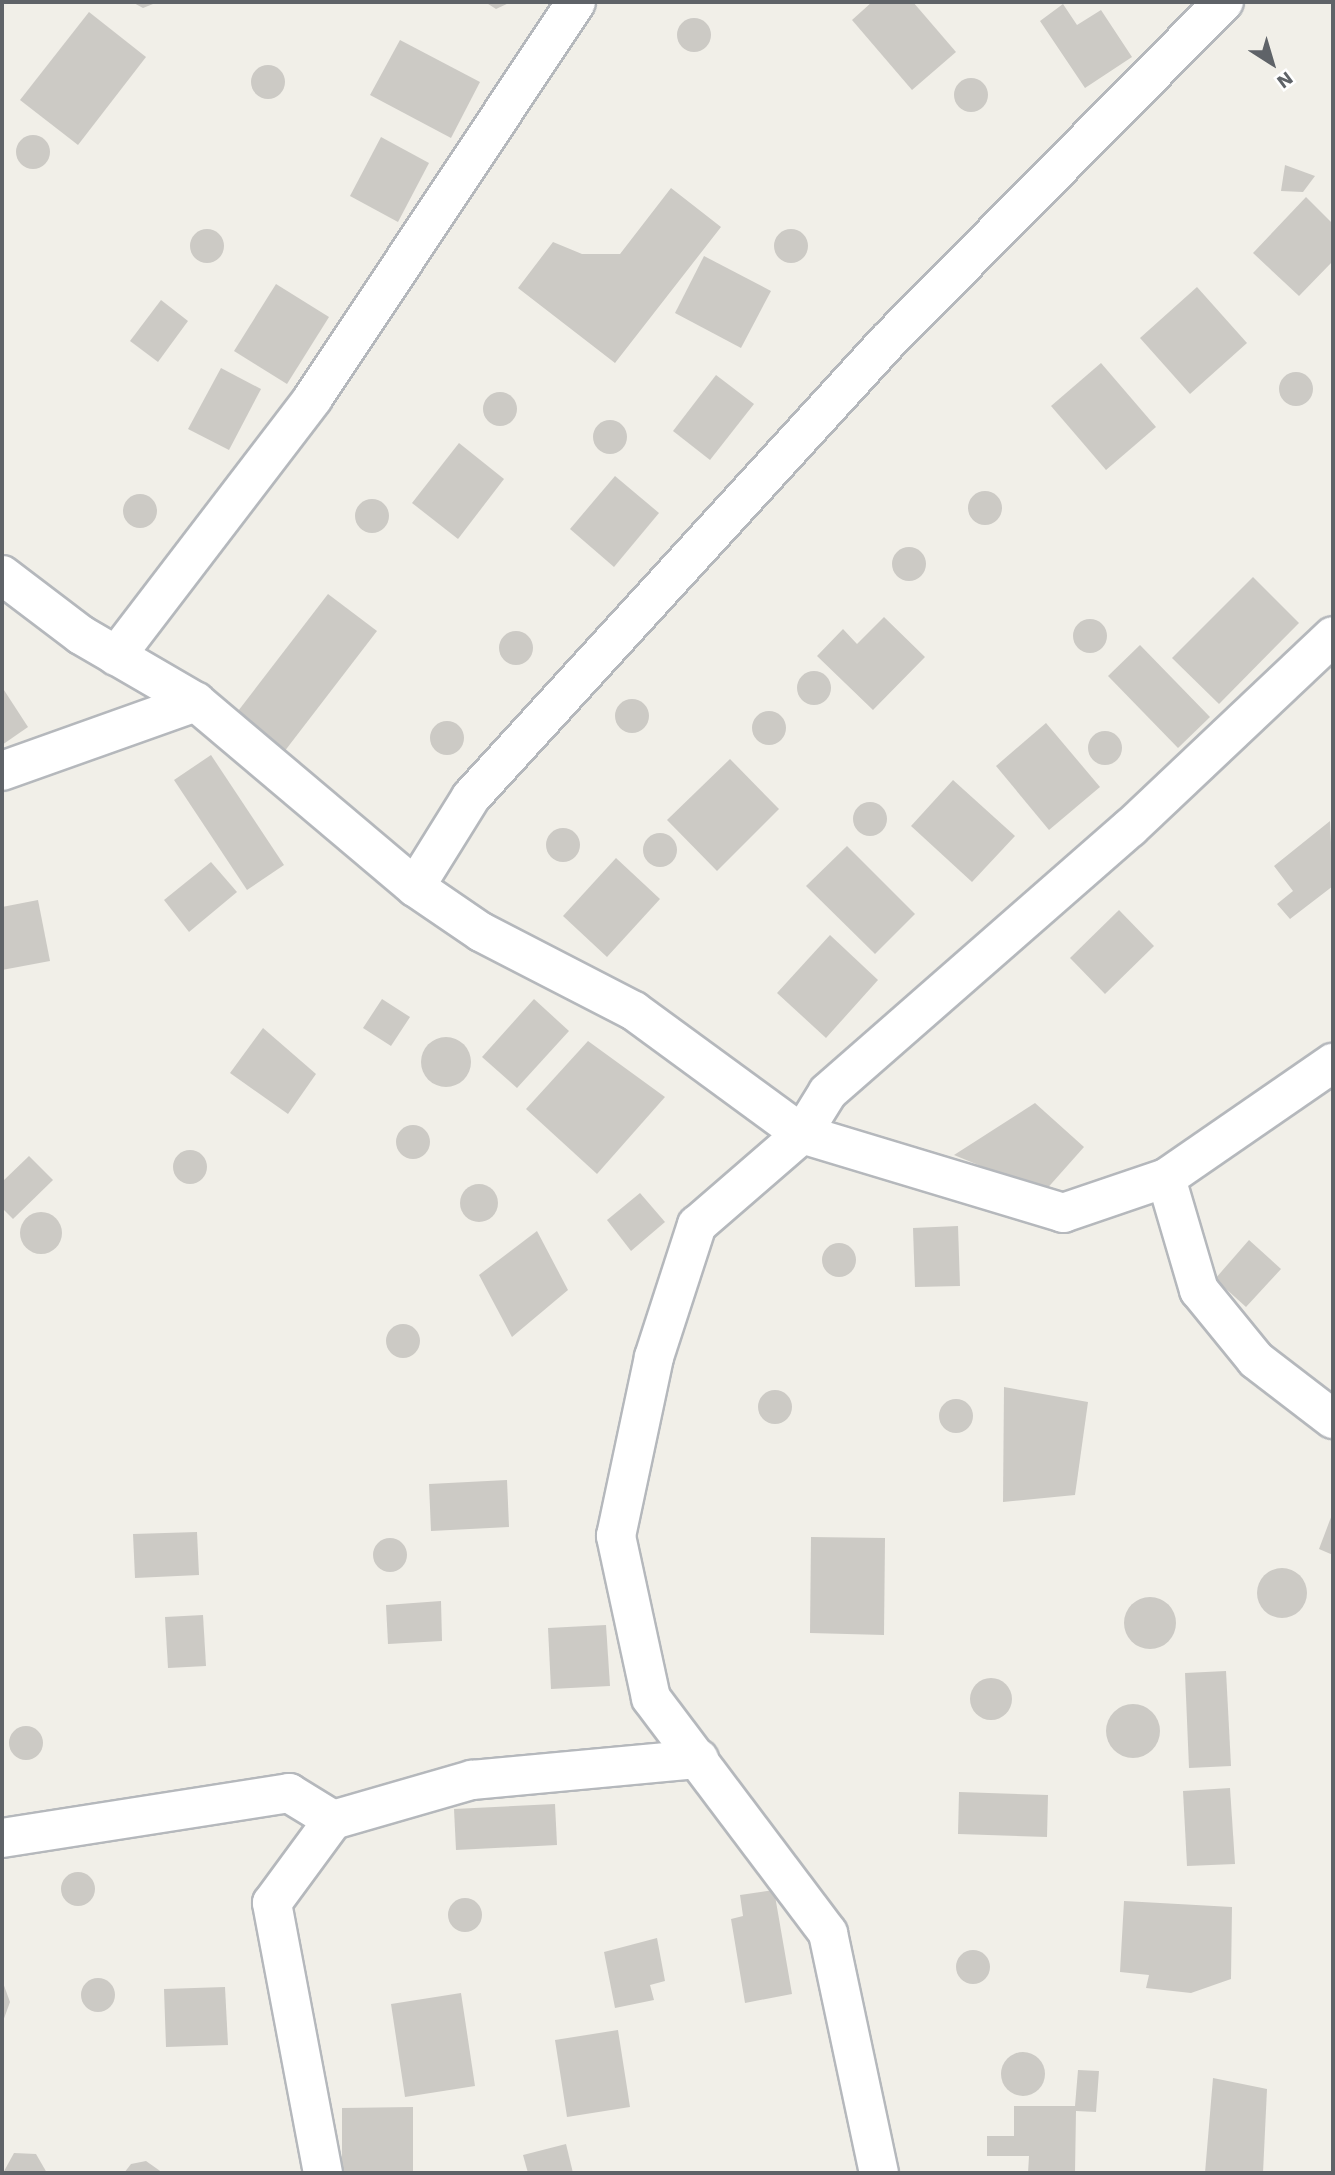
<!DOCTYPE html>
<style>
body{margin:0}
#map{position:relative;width:1335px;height:2175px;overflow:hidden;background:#f1efe8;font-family:"Work Sans",sans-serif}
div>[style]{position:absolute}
.building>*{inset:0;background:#cccac5}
.round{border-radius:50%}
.roads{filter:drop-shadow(2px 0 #b5b8bc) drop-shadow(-2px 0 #b5b8bc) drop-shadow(0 2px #b5b8bc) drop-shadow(0 -2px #b5b8bc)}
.minor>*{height:38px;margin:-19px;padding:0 19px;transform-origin:19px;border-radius:19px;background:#fff}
span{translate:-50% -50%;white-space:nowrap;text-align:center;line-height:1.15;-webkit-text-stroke:6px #fff;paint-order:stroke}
.frame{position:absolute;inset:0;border:4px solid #5f6368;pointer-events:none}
.north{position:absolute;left:1237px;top:28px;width:70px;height:70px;-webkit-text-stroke:5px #fff;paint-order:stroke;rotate:143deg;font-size:19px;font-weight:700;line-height:28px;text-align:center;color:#5f6368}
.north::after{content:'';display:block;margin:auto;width:24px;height:32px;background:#5f6368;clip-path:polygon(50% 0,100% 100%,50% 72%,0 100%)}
</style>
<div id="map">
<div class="building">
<i style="clip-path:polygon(132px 2px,158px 2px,143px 8px)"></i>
<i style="clip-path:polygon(485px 2px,511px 2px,496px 9px)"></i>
<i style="clip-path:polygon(872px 2px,913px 2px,956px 52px,912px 90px,852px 20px)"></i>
<i style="clip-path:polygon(1063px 4px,1077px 25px,1101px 10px,1132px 57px,1085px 88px,1040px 21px)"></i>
<i style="clip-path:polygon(89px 12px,146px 57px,78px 145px,20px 100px)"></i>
<i class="round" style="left:677px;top:18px;width:34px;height:34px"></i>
<i style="clip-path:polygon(400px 40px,480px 82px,451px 138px,370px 95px)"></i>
<i class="round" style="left:251px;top:65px;width:34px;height:34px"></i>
<i class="round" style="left:954px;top:78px;width:34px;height:34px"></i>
<i class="round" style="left:16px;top:135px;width:34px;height:34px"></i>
<i style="clip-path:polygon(381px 137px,429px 163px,398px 222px,350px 196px)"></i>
<i style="clip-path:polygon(1285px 165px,1315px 176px,1303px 192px,1281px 191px)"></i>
<i style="clip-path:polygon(671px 188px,721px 227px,615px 363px,518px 288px,553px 242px,582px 254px,620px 254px)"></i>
<i style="clip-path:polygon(1306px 197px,1333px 224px,1333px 261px,1299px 296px,1253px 253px)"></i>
<i class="round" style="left:774px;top:229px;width:34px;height:34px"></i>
<i class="round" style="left:190px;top:229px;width:34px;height:34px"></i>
<i style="clip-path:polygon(704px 256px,771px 291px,741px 348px,675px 313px)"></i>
<i style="clip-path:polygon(276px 284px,329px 317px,287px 384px,234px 351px)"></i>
<i style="clip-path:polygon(1197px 287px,1247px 343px,1190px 394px,1140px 338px)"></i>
<i style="clip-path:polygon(161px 300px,188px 321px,158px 362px,130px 341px)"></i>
<i style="clip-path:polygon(1101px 363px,1156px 427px,1106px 470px,1051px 406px)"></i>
<i style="clip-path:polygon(221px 368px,261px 389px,229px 450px,188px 429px)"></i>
<i class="round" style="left:1279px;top:372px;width:34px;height:34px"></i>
<i style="clip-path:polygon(716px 375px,754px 404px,710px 460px,673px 431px)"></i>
<i class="round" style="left:483px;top:392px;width:34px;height:34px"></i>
<i class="round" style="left:593px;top:420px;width:34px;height:34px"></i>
<i style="clip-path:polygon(459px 443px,504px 479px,458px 539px,412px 503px)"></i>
<i style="clip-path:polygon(615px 476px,659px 513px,614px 567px,570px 529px)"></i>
<i class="round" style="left:968px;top:491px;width:34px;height:34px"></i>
<i class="round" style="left:123px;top:494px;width:34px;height:34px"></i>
<i class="round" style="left:355px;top:499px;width:34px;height:34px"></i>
<i class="round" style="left:892px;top:547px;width:34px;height:34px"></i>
<i style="clip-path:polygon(1253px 577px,1299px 623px,1219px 704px,1172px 658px)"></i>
<i style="clip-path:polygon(328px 594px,377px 631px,284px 752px,235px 715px)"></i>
<i style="clip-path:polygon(884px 617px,925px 657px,873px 710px,817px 656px,843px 629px,857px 644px)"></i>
<i class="round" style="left:1073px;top:619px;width:34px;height:34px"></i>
<i class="round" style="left:499px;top:631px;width:34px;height:34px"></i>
<i style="clip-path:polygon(1140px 645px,1210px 717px,1178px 748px,1108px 676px)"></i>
<i class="round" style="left:797px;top:671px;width:34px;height:34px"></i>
<i style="clip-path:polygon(2px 687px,28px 727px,2px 745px)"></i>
<i class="round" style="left:615px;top:699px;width:34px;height:34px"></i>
<i class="round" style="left:752px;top:711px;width:34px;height:34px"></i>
<i class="round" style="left:430px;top:721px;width:34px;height:34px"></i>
<i style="clip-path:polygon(1046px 723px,1100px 787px,1049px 830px,996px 766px)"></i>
<i class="round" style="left:1088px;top:731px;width:34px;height:34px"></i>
<i style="clip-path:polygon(211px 755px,284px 865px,247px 890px,174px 780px)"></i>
<i style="clip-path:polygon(730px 759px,779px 809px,717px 871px,667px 820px)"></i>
<i style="clip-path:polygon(953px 780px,1015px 836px,972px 882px,911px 826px)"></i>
<i class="round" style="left:853px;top:802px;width:34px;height:34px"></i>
<i style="clip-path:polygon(1330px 821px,1333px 886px,1290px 919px,1277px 904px,1293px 891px,1274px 866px)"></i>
<i class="round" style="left:546px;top:828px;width:34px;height:34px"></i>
<i class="round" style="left:643px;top:833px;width:34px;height:34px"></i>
<i style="clip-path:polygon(847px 846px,915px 914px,875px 954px,806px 886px)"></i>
<i style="clip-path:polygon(616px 858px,660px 899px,607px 957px,563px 916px)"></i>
<i style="clip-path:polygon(211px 862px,237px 892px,189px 932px,164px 900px)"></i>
<i style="clip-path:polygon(38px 900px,50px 961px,2px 970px,2px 907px)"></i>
<i style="clip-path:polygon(1119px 910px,1154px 946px,1105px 994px,1070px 958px)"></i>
<i style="clip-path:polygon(830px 935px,878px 980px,826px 1038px,777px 993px)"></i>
<i style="clip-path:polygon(382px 999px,410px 1017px,391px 1046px,363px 1028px)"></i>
<i style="clip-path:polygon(534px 999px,569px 1031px,517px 1088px,482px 1057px)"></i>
<i style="clip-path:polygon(263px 1028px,316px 1074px,288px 1114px,230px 1073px)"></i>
<i class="round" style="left:421px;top:1037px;width:50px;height:50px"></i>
<i style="clip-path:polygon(588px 1041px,665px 1097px,597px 1174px,526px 1109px)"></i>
<i style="clip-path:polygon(1035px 1103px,1084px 1147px,1044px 1192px,954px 1155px)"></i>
<i class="round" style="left:396px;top:1125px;width:34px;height:34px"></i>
<i class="round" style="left:173px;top:1150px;width:34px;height:34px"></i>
<i style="clip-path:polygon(29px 1156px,53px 1180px,13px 1219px,2px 1208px,2px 1182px)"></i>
<i class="round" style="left:460px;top:1184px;width:38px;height:38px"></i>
<i style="clip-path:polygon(640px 1193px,665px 1222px,631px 1251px,607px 1220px)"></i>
<i class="round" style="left:20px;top:1212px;width:42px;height:42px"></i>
<i style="clip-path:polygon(958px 1226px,960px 1286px,915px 1287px,913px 1228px)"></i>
<i style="clip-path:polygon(537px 1231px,568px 1290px,512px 1337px,479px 1275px)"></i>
<i style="clip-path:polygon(1249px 1240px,1281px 1269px,1246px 1307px,1215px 1279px)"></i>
<i class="round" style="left:822px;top:1243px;width:34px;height:34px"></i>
<i class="round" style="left:386px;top:1324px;width:34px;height:34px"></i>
<i style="clip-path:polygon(1004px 1387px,1088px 1402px,1075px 1495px,1003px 1502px)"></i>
<i class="round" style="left:758px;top:1390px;width:34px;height:34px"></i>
<i class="round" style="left:939px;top:1399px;width:34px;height:34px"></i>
<i style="clip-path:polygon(507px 1480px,509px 1527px,431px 1531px,429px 1484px)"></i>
<i style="clip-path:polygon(1333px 1512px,1333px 1555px,1319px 1549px)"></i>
<i style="clip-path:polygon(197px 1532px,199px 1575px,135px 1578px,133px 1534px)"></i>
<i style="clip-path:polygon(811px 1537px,885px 1538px,884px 1635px,810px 1633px)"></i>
<i class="round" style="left:373px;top:1538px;width:34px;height:34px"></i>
<i class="round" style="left:1257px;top:1568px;width:50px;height:50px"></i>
<i class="round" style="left:1124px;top:1597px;width:52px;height:52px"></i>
<i style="clip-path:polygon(441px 1601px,442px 1641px,388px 1644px,386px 1605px)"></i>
<i style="clip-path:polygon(203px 1615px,206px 1666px,168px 1668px,165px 1617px)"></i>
<i style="clip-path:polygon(606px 1625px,610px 1686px,551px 1689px,548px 1628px)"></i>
<i style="clip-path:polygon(1226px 1671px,1231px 1766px,1189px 1768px,1185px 1673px)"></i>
<i class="round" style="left:970px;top:1678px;width:42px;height:42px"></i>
<i class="round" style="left:1106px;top:1704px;width:54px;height:54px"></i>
<i class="round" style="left:9px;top:1726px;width:34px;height:34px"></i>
<i style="clip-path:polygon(1230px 1788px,1235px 1864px,1187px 1866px,1183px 1791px)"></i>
<i style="clip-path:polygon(959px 1792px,1048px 1795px,1047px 1837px,958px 1834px)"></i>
<i style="clip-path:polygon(555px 1804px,557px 1845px,456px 1850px,454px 1809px)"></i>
<i class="round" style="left:61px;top:1872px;width:34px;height:34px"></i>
<i style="clip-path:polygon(774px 1890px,792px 1994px,745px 2003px,731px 1919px,743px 1916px,740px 1895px)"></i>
<i class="round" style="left:448px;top:1898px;width:34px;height:34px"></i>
<i style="clip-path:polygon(1124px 1901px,1232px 1907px,1231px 1979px,1191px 1993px,1146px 1988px,1149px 1975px,1120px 1972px)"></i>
<i style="clip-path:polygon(657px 1938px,665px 1981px,650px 1985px,654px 2000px,615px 2008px,604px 1952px)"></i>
<i class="round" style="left:956px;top:1950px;width:34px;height:34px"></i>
<i class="round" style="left:81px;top:1978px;width:34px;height:34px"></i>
<i style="clip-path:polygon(2px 1980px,10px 2002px,2px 2024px)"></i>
<i style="clip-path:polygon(225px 1987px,228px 2045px,166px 2047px,164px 1989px)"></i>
<i style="clip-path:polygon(461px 1993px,475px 2086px,405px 2097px,391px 2004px)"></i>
<i style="clip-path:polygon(618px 2030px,630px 2107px,567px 2117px,555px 2040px)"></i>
<i class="round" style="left:1001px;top:2052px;width:44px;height:44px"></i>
<i style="clip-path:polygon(1078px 2070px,1099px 2071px,1096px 2112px,1076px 2111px,1075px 2173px,1028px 2173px,1029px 2156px,987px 2156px,987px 2136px,1014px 2136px,1014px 2106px,1075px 2106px)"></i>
<i style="clip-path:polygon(1213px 2078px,1267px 2089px,1263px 2173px,1205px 2173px)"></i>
<i style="clip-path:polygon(413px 2107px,413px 2173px,342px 2173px,342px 2108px)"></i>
<i style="clip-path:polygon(566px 2144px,573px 2173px,528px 2173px,523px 2155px)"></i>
<i style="clip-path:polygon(14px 2153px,36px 2154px,47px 2173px,3px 2173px)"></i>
<i style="clip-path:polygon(146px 2161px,163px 2173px,124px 2173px,131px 2164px)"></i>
</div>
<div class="roads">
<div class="minor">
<i style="left:2px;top:575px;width:99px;rotate:37.2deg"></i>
<i style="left:81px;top:635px;width:133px;rotate:30.2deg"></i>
<i style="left:196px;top:702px;width:287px;rotate:40.2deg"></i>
<i style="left:415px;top:887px;width:80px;rotate:34.3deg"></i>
<i style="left:481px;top:932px;width:172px;rotate:27.3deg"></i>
<i style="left:634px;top:1011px;width:208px;rotate:36.2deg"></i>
<i style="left:802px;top:1134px;width:273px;rotate:16.8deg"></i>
<i style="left:1063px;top:1213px;width:109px;rotate:-18.8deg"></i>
<i style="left:1166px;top:1178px;width:203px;rotate:-34.6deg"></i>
<i style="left:116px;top:656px;width:325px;rotate:-52.6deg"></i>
<i style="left:313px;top:398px;width:475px;rotate:-56.4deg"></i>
<i style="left:2px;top:771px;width:206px;rotate:-19.6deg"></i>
<i style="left:415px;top:887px;width:106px;rotate:-58.1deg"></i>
<i style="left:471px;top:797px;width:617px;rotate:-47.56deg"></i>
<i style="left:887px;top:342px;width:479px;rotate:-45.3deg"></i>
<i style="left:1166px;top:1178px;width:117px;rotate:73.6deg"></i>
<i style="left:1199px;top:1290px;width:90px;rotate:50.8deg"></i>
<i style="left:1256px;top:1360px;width:97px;rotate:37.5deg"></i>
<i style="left:2px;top:1838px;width:291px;rotate:-8.9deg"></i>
<i style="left:289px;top:1793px;width:52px;rotate:31.5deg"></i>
<i style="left:323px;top:2173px;width:275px;rotate:-100.7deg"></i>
<i style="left:272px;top:1903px;width:103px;rotate:-53.7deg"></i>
<i style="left:333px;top:1820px;width:145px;rotate:-16.1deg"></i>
<i style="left:472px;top:1780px;width:228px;rotate:-5.3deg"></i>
<i style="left:879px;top:2173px;width:245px;rotate:-102deg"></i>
<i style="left:828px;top:1933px;width:294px;rotate:-127deg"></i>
<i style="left:651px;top:1698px;width:166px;rotate:-102.2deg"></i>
<i style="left:616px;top:1536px;width:183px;rotate:-78deg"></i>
<i style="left:654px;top:1357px;width:139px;rotate:-72deg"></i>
<i style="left:697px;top:1225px;width:139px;rotate:-40.9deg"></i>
<i style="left:802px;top:1134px;width:49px;rotate:-58.2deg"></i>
<i style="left:828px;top:1092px;width:401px;rotate:-41.2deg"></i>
<i style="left:1130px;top:828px;width:279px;rotate:-43.4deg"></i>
</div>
</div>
<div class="frame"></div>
<div class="north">N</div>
</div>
